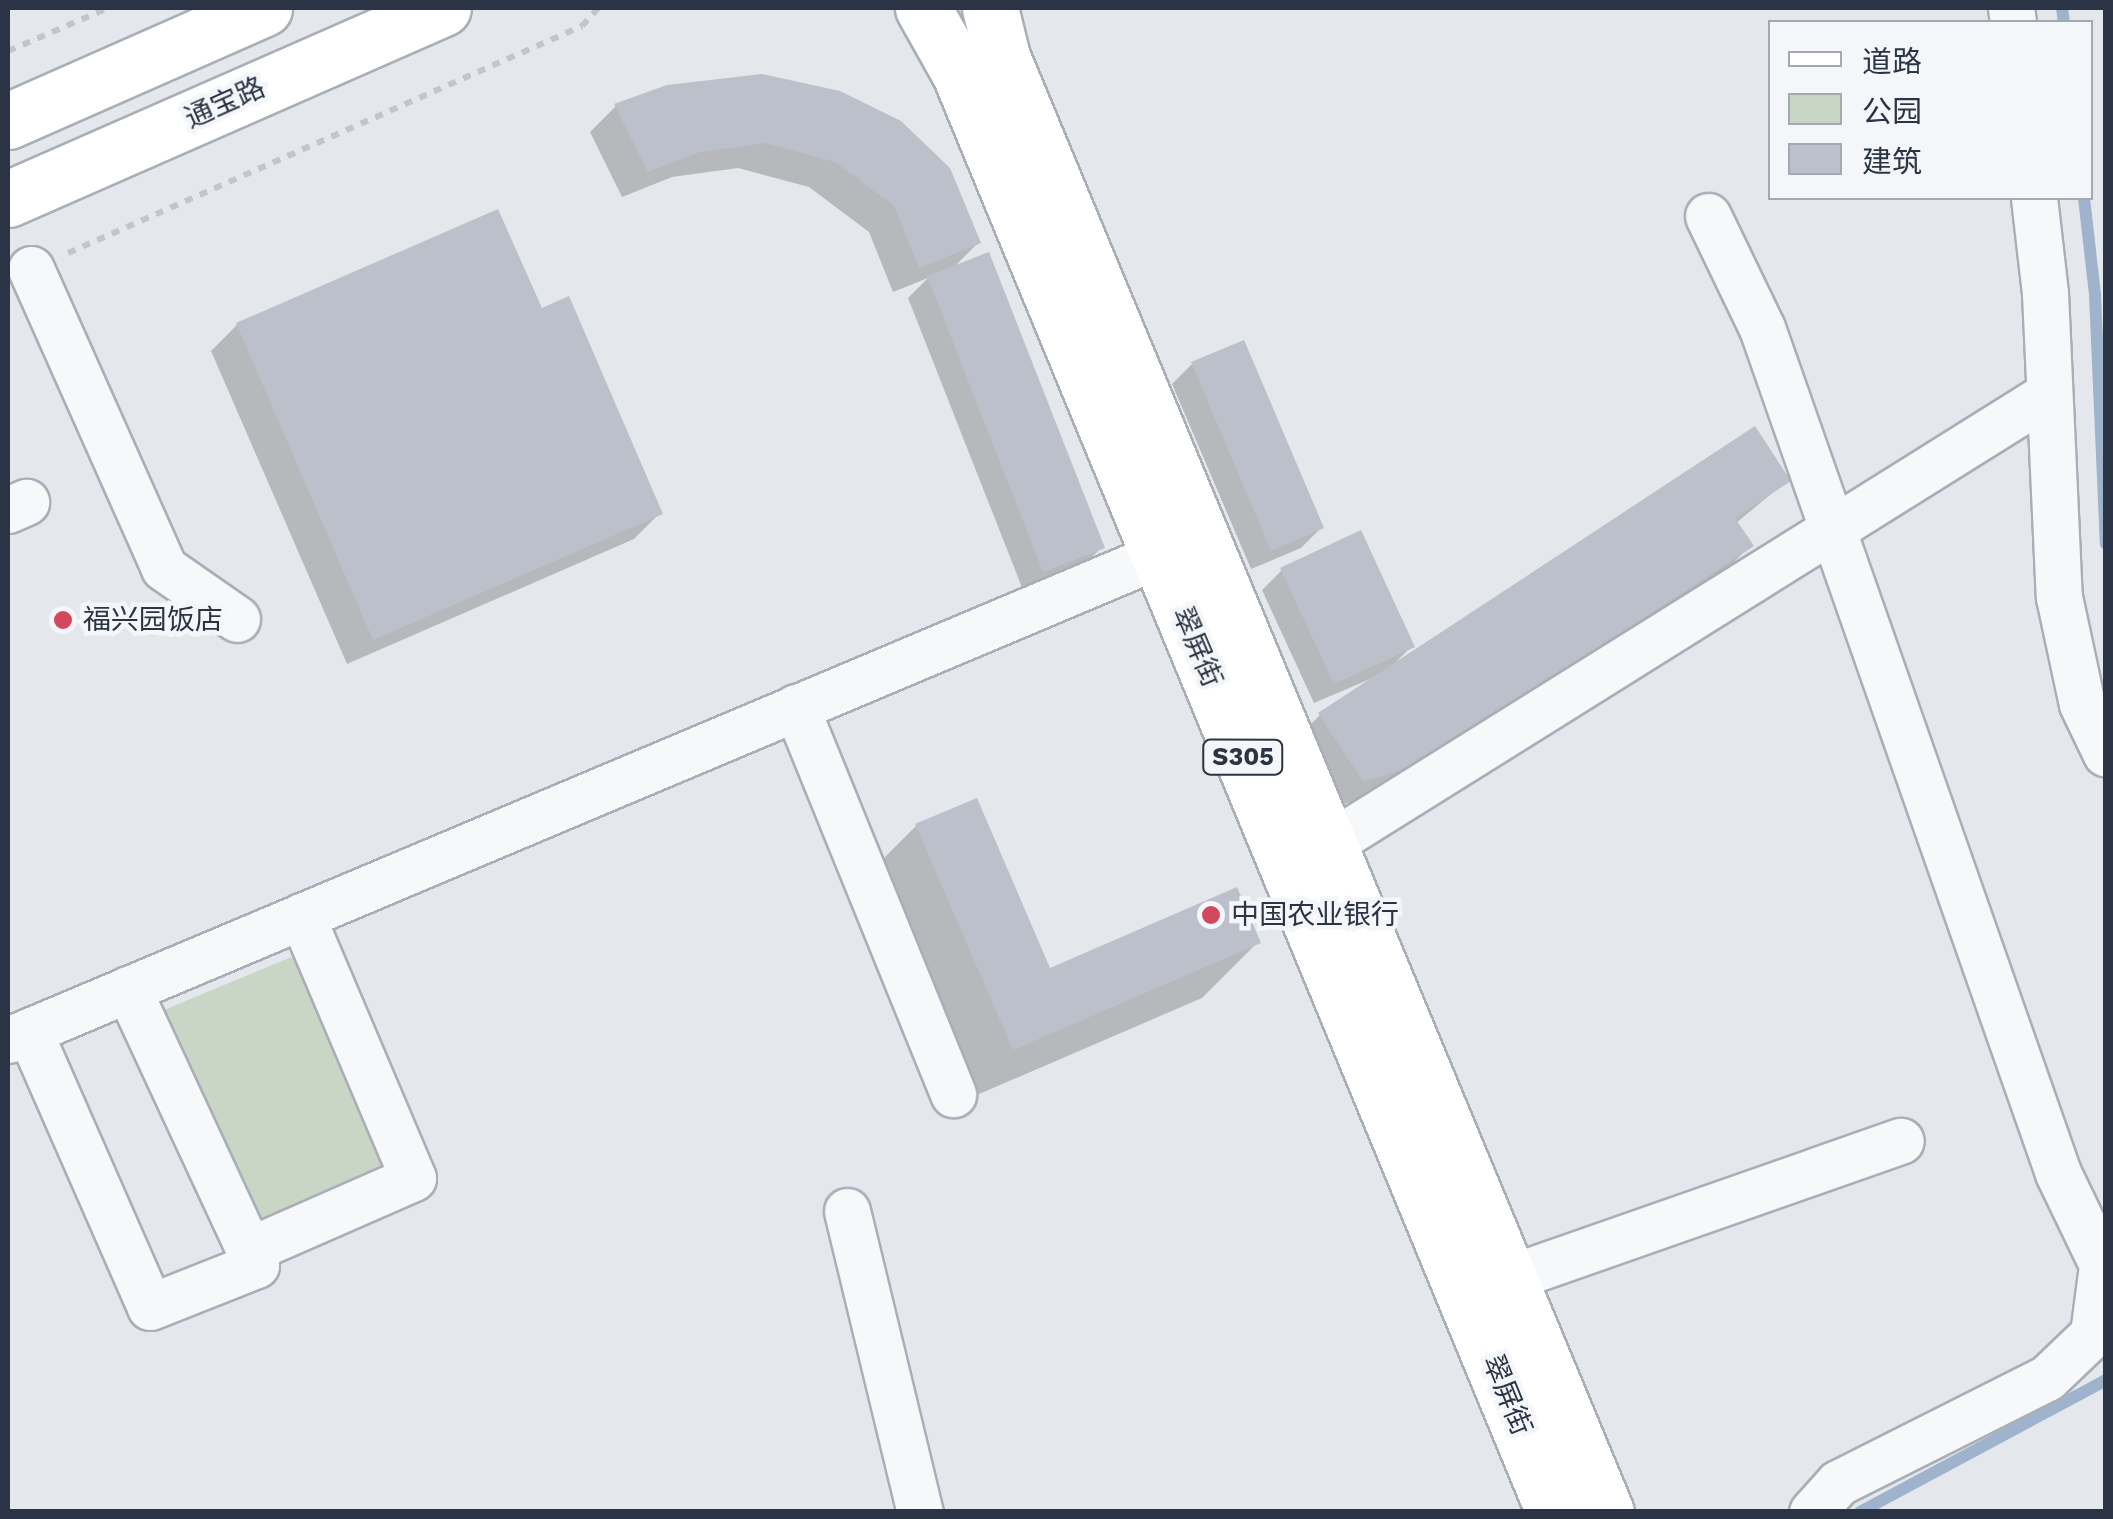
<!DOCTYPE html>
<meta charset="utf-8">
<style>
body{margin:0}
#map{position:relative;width:2113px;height:1519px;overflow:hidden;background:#e4e7ec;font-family:"Work Sans","Noto Sans SC",sans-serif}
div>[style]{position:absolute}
.green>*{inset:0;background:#c9d6c5}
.shadow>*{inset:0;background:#0003}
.stream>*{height:12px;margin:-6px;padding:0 6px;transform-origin:6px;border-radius:6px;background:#9fb4cc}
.building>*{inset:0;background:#bbc0ca}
.path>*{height:6px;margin-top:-3px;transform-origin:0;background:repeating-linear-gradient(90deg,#c2c5cb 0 8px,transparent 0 16px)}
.roads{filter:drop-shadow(2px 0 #a9aeb7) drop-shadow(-2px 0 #a9aeb7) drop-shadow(0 2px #a9aeb7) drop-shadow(0 -2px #a9aeb7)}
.minor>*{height:45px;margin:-22.5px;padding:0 22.5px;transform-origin:22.5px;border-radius:22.5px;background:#f7f8fa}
.major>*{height:55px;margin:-27.5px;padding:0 27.5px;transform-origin:27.5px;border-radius:27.5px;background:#fff}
.dots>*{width:28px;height:28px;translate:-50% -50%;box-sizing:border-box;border:5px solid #f4f6f9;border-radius:50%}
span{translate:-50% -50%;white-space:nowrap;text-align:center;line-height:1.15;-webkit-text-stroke:9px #f4f6f9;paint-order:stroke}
.shield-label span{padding:2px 8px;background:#f4f6f9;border:2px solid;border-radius:8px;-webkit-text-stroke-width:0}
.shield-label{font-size:25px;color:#2b3445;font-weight:700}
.street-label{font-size:28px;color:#2b3445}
.poi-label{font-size:28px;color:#2b3445}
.left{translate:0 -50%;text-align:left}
.frame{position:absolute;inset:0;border:10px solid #2b3445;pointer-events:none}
.legend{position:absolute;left:1768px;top:20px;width:325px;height:180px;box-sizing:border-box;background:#f4f6f9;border:2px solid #a4a8b1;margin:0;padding:12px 18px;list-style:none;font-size:30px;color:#2b3445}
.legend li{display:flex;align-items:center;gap:20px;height:50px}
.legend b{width:50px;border:2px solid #a4a8b1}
</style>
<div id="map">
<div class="green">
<i style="clip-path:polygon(306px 951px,397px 1172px,262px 1229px,164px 1010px)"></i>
</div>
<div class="shadow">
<i style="clip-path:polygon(761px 76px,978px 243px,953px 268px,1102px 547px,1082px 567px,1023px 590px,908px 298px,928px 278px,893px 292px,869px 232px,809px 187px,738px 168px,672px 177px,622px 197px,590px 132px,616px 106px)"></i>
<i style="clip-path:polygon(237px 325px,660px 513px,634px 539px,347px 664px,211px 351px)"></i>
<i style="clip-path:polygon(1192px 364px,1321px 528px,1301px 548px,1251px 569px,1172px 384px)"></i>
<i style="clip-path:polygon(1788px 480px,1736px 523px,1751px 545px,1725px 571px,1391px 790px,1337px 806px,1294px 741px,1320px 715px,1382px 674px,1314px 703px,1262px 590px,1282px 570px,1412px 646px,1396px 662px)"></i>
<i style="clip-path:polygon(916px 826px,1049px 972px,1258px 942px,1202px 998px,956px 1104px,860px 882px)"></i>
</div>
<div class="stream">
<i style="left:2062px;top:8px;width:14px;rotate:82deg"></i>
<i style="left:2084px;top:198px;width:98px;rotate:83.5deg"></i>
<i style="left:2095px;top:295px;width:249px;rotate:87.5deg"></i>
<i style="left:1860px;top:1512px;width:279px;rotate:-28.2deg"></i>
</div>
<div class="building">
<i style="clip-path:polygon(762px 74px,840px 91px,901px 121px,950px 168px,981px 243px,919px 268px,894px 206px,835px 162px,765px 143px,700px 152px,648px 172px,614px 104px,667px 85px)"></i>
<i style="clip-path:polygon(498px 209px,542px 308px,569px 296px,663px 514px,373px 640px,236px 323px)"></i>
<i style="clip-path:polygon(989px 252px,1105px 548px,1043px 572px,927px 276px)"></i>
<i style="clip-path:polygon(1244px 340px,1324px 528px,1271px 551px,1191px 362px)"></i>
<i style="clip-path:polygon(1755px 426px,1791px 481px,1735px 518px,1754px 546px,1420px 765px,1363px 781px,1318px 713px)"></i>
<i style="clip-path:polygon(1361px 530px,1415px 647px,1334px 684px,1280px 568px)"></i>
<i style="clip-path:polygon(977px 798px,1050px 968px,1237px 887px,1261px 943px,1013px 1050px,915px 824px)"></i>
</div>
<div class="path">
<i style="left:8px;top:51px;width:109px;rotate:-23.3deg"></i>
<i style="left:68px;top:253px;width:562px;rotate:-23.83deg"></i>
<i style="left:582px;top:26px;width:24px;rotate:-48deg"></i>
</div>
<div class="roads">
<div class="minor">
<i style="left:2011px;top:8px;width:14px;rotate:82deg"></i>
<i style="left:2034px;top:198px;width:96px;rotate:83.4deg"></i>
<i style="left:2045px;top:293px;width:304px;rotate:87.4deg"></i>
<i style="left:2059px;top:597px;width:109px;rotate:77.9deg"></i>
<i style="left:2082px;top:704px;width:55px;rotate:64.4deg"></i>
<i style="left:1708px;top:216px;width:124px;rotate:64.3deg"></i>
<i style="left:1762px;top:328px;width:895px;rotate:70.69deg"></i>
<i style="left:2058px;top:1173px;width:92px;rotate:64.3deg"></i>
<i style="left:31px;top:269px;width:327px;rotate:66deg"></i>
<i style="left:164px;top:568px;width:89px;rotate:34.9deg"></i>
<i style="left:8px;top:510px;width:20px;rotate:-24deg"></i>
<i style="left:796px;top:707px;width:418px;rotate:67.9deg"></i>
<i style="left:1329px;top:844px;width:847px;rotate:-32.02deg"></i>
<i style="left:128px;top:989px;width:288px;rotate:65.1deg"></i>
<i style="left:249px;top:1250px;width:179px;rotate:-23.7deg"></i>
<i style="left:413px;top:1178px;width:285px;rotate:-113deg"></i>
<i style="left:29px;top:1031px;width:301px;rotate:66.3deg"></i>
<i style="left:150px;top:1307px;width:114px;rotate:-21.6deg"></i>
<i style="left:256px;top:1265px;width:17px;rotate:-115deg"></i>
<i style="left:8px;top:1040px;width:1249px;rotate:-22.85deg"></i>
<i style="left:847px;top:1211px;width:310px;rotate:76.4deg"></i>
<i style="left:1509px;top:1278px;width:415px;rotate:-19.3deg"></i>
<i style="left:1812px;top:1512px;width:39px;rotate:-48deg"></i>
<i style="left:1838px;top:1483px;width:234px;rotate:-26.7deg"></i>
<i style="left:2047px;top:1378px;width:64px;rotate:-43.7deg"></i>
<i style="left:2093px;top:1334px;width:100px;rotate:-82.5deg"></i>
</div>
<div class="major">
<i style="left:923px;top:8px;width:76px;rotate:60.7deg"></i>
<i style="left:960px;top:74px;width:1556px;rotate:67.56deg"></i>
<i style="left:990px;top:8px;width:50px;rotate:76.2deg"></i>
<i style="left:1002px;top:57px;width:1575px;rotate:67.46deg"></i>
<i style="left:8px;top:121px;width:280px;rotate:-23.8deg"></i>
<i style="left:8px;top:199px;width:475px;rotate:-23.7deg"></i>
</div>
</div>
<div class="dots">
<i style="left:63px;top:620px;background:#d1495b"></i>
<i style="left:1211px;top:915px;background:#d1495b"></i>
</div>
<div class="shield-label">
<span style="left:1243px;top:757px">S305</span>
</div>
<div class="street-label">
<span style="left:225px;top:103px;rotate:-24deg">通宝路</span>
<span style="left:1197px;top:647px;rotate:67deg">翠屏街</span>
<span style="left:1507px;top:1395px;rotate:68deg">翠屏街</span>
</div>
<div class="poi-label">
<span class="left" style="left:83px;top:620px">福兴园饭店</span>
<span class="left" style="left:1231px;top:915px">中国农业银行</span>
</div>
<div class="frame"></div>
<ul class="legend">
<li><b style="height:12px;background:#fff"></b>道路</li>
<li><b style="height:28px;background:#c9d6c5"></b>公园</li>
<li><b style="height:28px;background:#bbc0ca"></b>建筑</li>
</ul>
</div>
